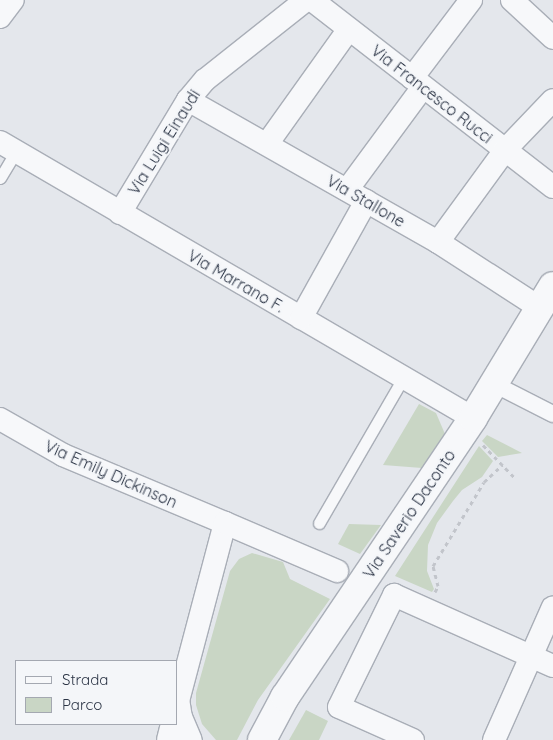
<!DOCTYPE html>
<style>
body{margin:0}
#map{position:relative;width:553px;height:740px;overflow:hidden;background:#e4e7ec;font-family:Quicksand,sans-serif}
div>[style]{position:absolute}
.green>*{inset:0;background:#c9d6c5}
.path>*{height:3px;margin-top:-1.5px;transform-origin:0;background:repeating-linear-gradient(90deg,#c2c5cb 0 4px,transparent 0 8px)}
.roads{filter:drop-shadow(1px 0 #a9aeb7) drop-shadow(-1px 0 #a9aeb7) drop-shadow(0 1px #a9aeb7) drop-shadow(0 -1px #a9aeb7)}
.service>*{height:11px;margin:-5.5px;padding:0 5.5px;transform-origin:5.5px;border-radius:5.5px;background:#f7f8fa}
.pedestrian>*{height:16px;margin:-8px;padding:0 8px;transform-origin:8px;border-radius:8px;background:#f7f8fa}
.minor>*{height:22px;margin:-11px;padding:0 11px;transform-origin:11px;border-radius:11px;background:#f7f8fa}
.tertiary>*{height:28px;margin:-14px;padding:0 14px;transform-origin:14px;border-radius:14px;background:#f7f8fa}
span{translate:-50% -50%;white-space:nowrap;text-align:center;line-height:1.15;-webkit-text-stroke:4.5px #f4f6f9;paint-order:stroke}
.street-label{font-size:16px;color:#2b3445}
.legend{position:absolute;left:15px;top:660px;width:162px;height:65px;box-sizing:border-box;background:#f4f6f9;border:1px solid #a4a8b1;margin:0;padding:6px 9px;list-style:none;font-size:15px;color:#2b3445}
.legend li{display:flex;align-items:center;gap:10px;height:25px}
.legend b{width:25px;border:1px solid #a4a8b1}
</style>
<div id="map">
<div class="green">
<i style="clip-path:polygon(419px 404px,436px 413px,445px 434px,422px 468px,383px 465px)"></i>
<i style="clip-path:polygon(487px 435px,522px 453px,498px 457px,482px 441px)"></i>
<i style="clip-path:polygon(479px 446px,493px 461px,482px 477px,462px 490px,453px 501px,437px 523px,428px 545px,427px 571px,434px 589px,432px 592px,395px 576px)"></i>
<i style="clip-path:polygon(349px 524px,381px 525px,360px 554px,338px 544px)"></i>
<i style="clip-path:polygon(252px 553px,283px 562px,290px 579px,330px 599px,258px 700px,237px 740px,216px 740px,202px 724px,196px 705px,196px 693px,230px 571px,239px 559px)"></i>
<i style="clip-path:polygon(306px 710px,328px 721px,319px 740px,289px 740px)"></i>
</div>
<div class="path">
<i style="left:483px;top:445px;width:46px;rotate:45.9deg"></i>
<i style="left:435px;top:592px;width:7px;rotate:-63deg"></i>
<i style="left:438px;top:586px;width:21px;rotate:-104deg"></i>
<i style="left:433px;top:566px;width:98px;rotate:-58.7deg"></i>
<i style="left:484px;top:482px;width:25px;rotate:-43deg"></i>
</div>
<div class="roads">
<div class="service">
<i style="left:0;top:178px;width:31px;rotate:-59deg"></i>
<i style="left:319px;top:523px;width:168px;rotate:-59.9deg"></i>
</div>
<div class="pedestrian">
<i style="left:494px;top:384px;width:66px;rotate:27deg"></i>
</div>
<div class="minor">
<i style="left:312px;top:0;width:305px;rotate:37.8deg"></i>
<i style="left:512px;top:0;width:56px;rotate:42.8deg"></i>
<i style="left:0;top:17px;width:21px;rotate:-53deg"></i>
<i style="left:412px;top:78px;width:98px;rotate:-52.9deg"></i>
<i style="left:188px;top:100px;width:288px;rotate:29.6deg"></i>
<i style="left:438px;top:242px;width:121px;rotate:32.9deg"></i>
<i style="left:0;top:142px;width:548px;rotate:30.26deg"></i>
<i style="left:267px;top:144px;width:141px;rotate:-54.5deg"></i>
<i style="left:347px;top:190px;width:128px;rotate:-53.6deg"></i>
<i style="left:120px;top:213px;width:132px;rotate:-59deg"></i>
<i style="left:188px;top:100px;width:26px;rotate:-50deg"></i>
<i style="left:205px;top:80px;width:129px;rotate:-38.4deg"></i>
<i style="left:438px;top:242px;width:114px;rotate:-53.9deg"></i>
<i style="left:505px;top:150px;width:69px;rotate:-46.2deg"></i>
<i style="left:301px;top:318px;width:134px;rotate:-60.9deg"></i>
<i style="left:0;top:419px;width:73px;rotate:29.7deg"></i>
<i style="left:63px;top:455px;width:176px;rotate:22.8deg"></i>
<i style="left:225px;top:523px;width:191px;rotate:104.8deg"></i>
<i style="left:225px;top:523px;width:122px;rotate:23.2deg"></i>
<i style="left:178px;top:699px;width:18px;rotate:81deg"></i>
<i style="left:181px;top:717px;width:25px;rotate:67deg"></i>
<i style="left:168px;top:740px;width:16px;rotate:-76deg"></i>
<i style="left:413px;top:740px;width:81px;rotate:-156deg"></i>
<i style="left:339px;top:707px;width:125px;rotate:-63.8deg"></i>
<i style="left:394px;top:595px;width:174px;rotate:24.1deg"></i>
<i style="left:494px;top:740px;width:145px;rotate:-66.1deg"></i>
</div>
<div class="tertiary">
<i style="left:262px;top:740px;width:49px;rotate:-61.9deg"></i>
<i style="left:285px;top:697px;width:336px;rotate:-56deg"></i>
<i style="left:473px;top:418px;width:154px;rotate:-58.8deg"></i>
</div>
</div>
<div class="street-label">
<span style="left:432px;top:94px;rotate:38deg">Via Francesco Rucci</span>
<span style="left:164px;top:142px;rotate:-58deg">Via Luigi Einaudi</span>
<span style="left:366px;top:201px;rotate:30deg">Via Stallone</span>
<span style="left:236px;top:281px;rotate:30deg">Via Marrano F.</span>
<span style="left:111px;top:474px;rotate:24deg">Via Emily Dickinson</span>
<span style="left:409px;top:514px;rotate:-56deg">Via Saverio Daconto</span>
</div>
<ul class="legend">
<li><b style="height:6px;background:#f7f8fa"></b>Strada</li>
<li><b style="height:14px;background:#c9d6c5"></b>Parco</li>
</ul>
</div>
